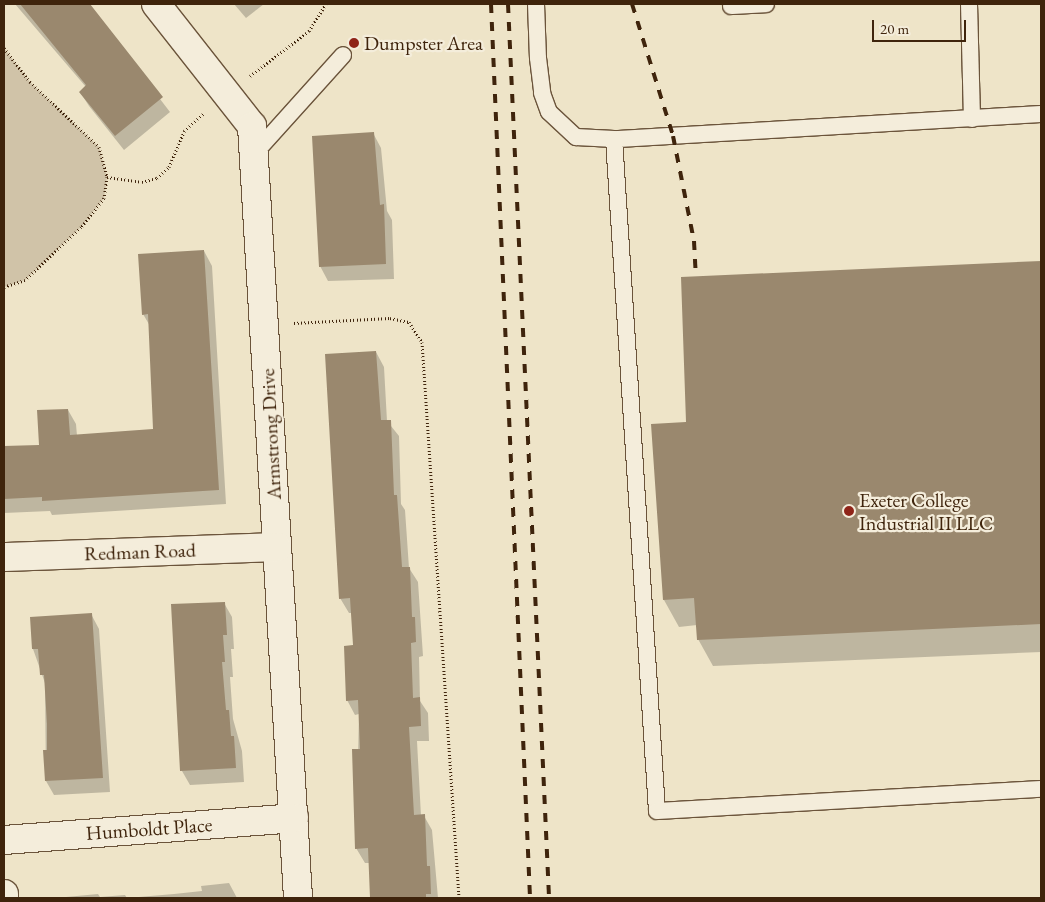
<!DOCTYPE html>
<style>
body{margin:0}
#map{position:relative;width:1045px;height:902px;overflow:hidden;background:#eee4c8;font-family:"EB Garamond",serif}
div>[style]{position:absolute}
.green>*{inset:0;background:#d0c3a8}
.shadow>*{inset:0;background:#0003}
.building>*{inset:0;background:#9a886e}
.path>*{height:3px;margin-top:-1.5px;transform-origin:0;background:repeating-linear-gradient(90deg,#3f240c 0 1px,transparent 0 3.5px)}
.roads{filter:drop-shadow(1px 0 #6b543b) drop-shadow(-1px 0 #6b543b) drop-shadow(0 1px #6b543b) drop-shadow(0 -1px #6b543b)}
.service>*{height:16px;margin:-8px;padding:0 8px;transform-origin:8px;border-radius:8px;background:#f4eddb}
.minor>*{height:28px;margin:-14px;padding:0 14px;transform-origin:14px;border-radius:14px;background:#f4eddb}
.rail>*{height:4px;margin-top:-2px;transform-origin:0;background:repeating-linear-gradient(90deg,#3f240c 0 9px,transparent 0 18px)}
.dots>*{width:14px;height:14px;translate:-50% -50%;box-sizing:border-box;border:2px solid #f4eddb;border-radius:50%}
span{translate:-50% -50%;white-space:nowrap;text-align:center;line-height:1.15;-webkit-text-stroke:4.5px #f4eddb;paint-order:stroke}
.poi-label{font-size:20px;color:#3f240c}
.left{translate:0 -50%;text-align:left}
.street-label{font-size:20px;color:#3f240c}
.frame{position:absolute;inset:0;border:5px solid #3f240c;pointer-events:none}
.scale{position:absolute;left:872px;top:20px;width:94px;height:22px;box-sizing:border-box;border:2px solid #3f240c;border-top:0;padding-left:6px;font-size:15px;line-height:18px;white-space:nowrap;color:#3f240c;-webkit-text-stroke:4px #f4eddb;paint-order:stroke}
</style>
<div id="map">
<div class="green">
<i style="clip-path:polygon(4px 48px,30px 82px,99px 147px,107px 177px,104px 198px,81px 227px,25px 280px,4px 287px)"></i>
</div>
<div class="shadow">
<i style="clip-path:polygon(15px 4px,87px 4px,170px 112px,124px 150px,89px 106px,80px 92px,86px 87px)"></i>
<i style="clip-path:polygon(234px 4px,264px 4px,246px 18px)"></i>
<i style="clip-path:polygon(373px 133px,381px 148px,387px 211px,392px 220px,394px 279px,328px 281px,320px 266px)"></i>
<i style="clip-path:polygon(204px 251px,212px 266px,226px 504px,52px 515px,50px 511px,4px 513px,4px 448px,40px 446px,68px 410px,76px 424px,77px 436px,154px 430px,150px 326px,143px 314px)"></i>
<i style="clip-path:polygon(1041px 262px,1041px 652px,713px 666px,698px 639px,697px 625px,679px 627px,664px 600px,688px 423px,682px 278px)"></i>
<i style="clip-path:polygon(376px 352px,384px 367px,387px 421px,399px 436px,401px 504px,405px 510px,409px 568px,418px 582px,423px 656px,419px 657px,420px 701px,428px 713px,429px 741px,417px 741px,421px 816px,424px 816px,432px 830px,438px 898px,367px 898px,371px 898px,370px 863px,365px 863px,356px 848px,359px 714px,355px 715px,347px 700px,354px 647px,352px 613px,349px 613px,340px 598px)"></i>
<i style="clip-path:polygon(224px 603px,232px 617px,234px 649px,231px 649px,233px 677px,230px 677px,233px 719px,242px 751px,244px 782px,190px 785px,182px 771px)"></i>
<i style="clip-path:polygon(91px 614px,99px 629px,110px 792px,54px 795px,46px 781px,45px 683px,33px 649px)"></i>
<i style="clip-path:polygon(229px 883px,237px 898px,66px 898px,66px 897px,98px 894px,100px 897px,125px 895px,127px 898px,174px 894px,202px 891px,201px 886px)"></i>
</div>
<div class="building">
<i style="clip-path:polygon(20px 4px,90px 4px,163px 97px,115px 136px,79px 92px,86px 85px)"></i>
<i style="clip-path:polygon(374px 132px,380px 205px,384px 204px,386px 264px,319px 267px,312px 136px)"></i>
<i style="clip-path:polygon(204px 250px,219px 490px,42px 501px,42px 497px,4px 499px,4px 446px,39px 445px,37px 410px,68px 409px,70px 435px,153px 429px,148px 314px,142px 315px,138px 254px)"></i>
<i style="clip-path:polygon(1041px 261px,1041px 624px,697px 640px,694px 598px,663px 600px,651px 424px,686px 422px,681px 277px)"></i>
<i style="clip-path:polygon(376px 351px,381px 420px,391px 420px,394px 495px,397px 495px,402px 567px,410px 567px,412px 617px,415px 617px,416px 642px,411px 643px,413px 698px,420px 697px,421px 726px,409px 727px,414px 815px,425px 814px,427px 866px,430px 866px,431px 894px,426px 894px,426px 898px,370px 898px,368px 848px,355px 849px,352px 749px,360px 749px,358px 700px,346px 701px,344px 646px,353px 645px,350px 598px,339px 599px,325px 354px)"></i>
<i style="clip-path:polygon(225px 602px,227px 635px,223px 635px,225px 662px,222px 662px,226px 710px,229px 710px,231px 736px,234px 736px,236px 768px,180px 771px,171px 604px)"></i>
<i style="clip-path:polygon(92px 613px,103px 778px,45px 781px,43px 750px,47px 750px,47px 724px,44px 675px,40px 675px,38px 649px,32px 649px,30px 617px)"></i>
</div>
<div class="path">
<i style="left:4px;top:48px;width:43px;rotate:52.6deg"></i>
<i style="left:30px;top:82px;width:95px;rotate:43.3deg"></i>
<i style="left:99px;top:147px;width:31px;rotate:75deg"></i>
<i style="left:107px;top:177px;width:21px;rotate:98deg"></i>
<i style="left:104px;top:198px;width:37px;rotate:128deg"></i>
<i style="left:81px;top:227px;width:77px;rotate:136.6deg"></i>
<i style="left:25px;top:280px;width:22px;rotate:162deg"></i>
<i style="left:250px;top:76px;width:74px;rotate:-37.3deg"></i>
<i style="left:309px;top:31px;width:32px;rotate:-58deg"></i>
<i style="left:107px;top:177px;width:35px;rotate:8deg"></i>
<i style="left:142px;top:182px;width:16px;rotate:-15deg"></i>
<i style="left:157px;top:178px;width:16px;rotate:-43deg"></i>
<i style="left:169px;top:167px;width:39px;rotate:-67deg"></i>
<i style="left:184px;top:131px;width:27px;rotate:-42deg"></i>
<i style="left:294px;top:323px;width:96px;rotate:-3deg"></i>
<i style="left:390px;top:318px;width:19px;rotate:12deg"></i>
<i style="left:409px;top:322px;width:24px;rotate:57deg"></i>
<i style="left:422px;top:342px;width:557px;rotate:86.19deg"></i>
</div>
<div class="roads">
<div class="service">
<i style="left:536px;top:4px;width:54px;rotate:87.9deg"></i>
<i style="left:538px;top:58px;width:35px;rotate:83deg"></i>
<i style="left:542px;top:93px;width:20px;rotate:70deg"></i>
<i style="left:549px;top:112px;width:37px;rotate:43deg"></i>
<i style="left:576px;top:137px;width:38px;rotate:3deg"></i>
<i style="left:969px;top:4px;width:115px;rotate:88.5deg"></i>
<i style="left:731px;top:6px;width:35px;rotate:-3deg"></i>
<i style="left:1041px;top:114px;width:428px;rotate:176.6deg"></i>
<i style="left:614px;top:139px;width:673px;rotate:86.34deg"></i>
<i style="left:657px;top:811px;width:385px;rotate:-3.3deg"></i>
<i style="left:254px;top:154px;width:133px;rotate:-48deg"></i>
</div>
<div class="minor">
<i style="left:156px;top:4px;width:155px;rotate:51.8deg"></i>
<i style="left:252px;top:126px;width:773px;rotate:86.59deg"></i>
<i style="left:4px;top:557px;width:273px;rotate:-2.1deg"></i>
<i style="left:4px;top:840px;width:291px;rotate:-4.3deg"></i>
<i style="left:4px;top:894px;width:4px;rotate:90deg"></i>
</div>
</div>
<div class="rail">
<i style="left:491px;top:4px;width:895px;rotate:87.5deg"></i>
<i style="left:508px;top:4px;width:895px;rotate:87.37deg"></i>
<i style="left:632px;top:4px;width:138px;rotate:72.7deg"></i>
<i style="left:673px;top:136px;width:107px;rotate:78.7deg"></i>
<i style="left:694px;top:241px;width:36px;rotate:87deg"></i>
</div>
<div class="dots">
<i style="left:354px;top:43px;background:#8f2418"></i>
<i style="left:849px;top:511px;background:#8f2418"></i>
</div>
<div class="poi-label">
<span class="left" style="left:364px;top:43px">Dumpster Area</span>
<span class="left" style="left:859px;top:512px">Exeter College<br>Industrial II LLC</span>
</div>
<div class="street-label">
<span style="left:271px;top:434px;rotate:-93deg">Armstrong Drive</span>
<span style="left:140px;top:552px;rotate:-2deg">Redman Road</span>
<span style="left:149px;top:829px;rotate:-4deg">Humboldt Place</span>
</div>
<div class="frame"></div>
<div class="scale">20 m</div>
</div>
